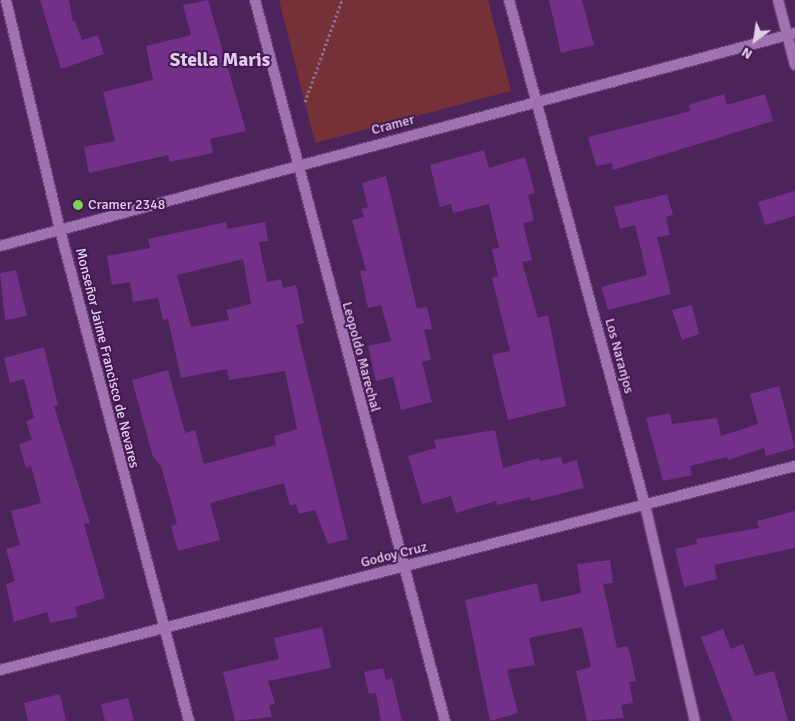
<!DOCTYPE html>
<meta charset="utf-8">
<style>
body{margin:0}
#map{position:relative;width:795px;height:721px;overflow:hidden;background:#4d235b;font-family:Signika,sans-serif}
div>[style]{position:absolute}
.green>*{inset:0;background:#743137}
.building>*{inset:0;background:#733089}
.path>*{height:3px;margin-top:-1.5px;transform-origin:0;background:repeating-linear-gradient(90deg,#8f6d9b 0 2.5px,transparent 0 5px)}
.roads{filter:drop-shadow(1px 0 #684274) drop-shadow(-1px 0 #684274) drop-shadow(0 1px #684274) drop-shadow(0 -1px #684274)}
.minor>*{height:10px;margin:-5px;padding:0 5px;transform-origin:5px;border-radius:5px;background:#a072b1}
.dots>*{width:14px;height:14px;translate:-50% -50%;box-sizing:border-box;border:2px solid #421850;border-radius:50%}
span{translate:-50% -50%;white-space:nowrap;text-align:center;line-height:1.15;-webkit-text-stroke:4px #421850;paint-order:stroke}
.street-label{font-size:14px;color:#e5cdef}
.poi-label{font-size:14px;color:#e5cdef}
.left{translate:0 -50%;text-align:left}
.district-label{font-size:19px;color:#e5cdef;font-weight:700}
.north{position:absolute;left:730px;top:15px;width:50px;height:50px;-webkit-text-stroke:4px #421850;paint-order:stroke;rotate:211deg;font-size:14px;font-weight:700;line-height:20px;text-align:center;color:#e5cdef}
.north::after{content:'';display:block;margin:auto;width:18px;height:22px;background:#e5cdef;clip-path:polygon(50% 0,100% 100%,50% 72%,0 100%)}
</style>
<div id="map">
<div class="green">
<i style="clip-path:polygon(279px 0,488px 0,511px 91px,315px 143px)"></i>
</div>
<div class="building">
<i style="clip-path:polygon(40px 0,69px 0,73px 22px,75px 21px,82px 40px,98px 35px,104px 54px,61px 69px)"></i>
<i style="clip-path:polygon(208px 0,246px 131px,210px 139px,213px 153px,170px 162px,168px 155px,89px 173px,84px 147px,115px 141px,103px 92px,153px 80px,146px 46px,191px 35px,183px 5px)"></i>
<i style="clip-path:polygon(549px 0,582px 0,594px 45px,561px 53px)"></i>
<i style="clip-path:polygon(724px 94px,727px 105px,765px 94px,773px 121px,613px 170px,612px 163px,596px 166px,588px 137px,691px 111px,689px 105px)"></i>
<i style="clip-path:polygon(484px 150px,489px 168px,525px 157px,535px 193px,528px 195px,534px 221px,523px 223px,532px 260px,522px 262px,538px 318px,548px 315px,566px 406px,508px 420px,492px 355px,510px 351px,492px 278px,498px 276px,492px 249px,499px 248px,489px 204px,453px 213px,451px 204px,440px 207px,430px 165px)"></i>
<i style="clip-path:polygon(386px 176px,417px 309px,427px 307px,432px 329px,424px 330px,431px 359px,422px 362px,432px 402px,401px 410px,393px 377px,376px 381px,368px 346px,391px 341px,381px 305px,368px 308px,360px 271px,366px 270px,352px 220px,364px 217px,361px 209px,368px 207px,362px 183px)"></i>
<i style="clip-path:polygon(795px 191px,795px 216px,765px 225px,758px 202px)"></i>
<i style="clip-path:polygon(667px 194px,673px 215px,666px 217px,670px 235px,657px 237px,671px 294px,608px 310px,601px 287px,647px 275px,635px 225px,620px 229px,614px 207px)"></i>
<i style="clip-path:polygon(evenodd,226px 222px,227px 229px,265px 222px,268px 241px,259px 242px,267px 282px,281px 279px,283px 288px,296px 285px,304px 323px,296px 325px,348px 539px,328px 544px,315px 510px,299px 514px,296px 504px,290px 506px,284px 483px,210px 503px,220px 540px,178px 551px,171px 526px,177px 524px,161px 466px,153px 457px,132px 380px,168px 370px,185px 433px,195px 430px,204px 464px,276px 445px,274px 436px,297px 429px,285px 371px,229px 380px,227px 369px,181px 378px,168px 319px,163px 320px,158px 298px,133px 302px,130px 282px,112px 285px,107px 256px,150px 248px,148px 239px,226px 222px,243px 259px,251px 304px,226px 310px,229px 320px,191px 327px,177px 275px,243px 259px)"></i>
<i style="clip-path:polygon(16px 270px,27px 316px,5px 320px,0 273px)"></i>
<i style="clip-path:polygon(692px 305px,699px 334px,682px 340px,672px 310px)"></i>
<i style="clip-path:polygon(44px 347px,58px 405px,54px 406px,90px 523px,84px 524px,105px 598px,75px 607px,78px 617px,50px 623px,47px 612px,14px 622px,6px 584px,15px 581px,6px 549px,20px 545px,11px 511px,41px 503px,31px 466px,26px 468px,19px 444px,32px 440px,26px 421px,34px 418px,24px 379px,10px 383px,4px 358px)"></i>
<i style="clip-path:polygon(779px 386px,795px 448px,766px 456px,764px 448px,728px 460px,727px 457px,690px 466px,692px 475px,663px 481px,646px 418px,670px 413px,672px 424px,717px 418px,721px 436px,758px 424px,750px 394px)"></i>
<i style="clip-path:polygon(495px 430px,503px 468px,539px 458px,540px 461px,561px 457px,563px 464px,577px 460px,584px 488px,531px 501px,530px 497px,497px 505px,496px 501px,456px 513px,451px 496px,422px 504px,408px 456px,436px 448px,434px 440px)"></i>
<i style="clip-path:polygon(795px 511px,795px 548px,714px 565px,717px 579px,684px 587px,675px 549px,697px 544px,696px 539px,759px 528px,757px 521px)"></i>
<i style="clip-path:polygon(610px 560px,613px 583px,603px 584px,617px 648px,628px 646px,636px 681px,629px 682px,633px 703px,621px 705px,624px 718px,587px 721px,576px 671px,591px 667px,582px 627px,529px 638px,535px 665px,507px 670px,518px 713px,490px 721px,465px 600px,537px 583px,541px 602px,581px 593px,577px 564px)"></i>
<i style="clip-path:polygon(322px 627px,331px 668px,268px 681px,275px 704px,269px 705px,272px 717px,235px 721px,223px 672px,279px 659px,274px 638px)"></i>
<i style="clip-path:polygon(723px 629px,731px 649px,743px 644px,755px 676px,774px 671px,788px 721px,733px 721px,701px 637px)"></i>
<i style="clip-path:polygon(383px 668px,386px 680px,392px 678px,402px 721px,381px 721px,376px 693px,369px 694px,364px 672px)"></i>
<i style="clip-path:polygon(60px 694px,66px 721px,28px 721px,24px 703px)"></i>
<i style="clip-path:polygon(128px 698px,134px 721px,105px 721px,101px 704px)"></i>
</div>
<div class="path">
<i style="left:305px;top:102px;width:109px;rotate:-70.1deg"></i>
</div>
<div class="roads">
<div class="minor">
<i style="left:6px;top:0;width:236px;rotate:76.8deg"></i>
<i style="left:60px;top:230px;width:508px;rotate:75.28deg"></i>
<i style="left:255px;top:0;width:746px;rotate:75.24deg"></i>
<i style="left:509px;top:0;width:523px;rotate:74.93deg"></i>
<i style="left:645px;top:505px;width:222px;rotate:77deg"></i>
<i style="left:778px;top:0;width:67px;rotate:75.3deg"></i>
<i style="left:0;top:246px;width:823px;rotate:-15deg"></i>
<i style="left:0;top:670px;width:821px;rotate:-14.39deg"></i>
</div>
</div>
<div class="dots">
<i style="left:78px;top:205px;background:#7dd153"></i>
</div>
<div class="street-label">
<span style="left:393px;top:125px;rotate:-15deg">Cramer</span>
<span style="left:619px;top:356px;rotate:75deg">Los Naranjos</span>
<span style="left:361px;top:357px;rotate:75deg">Leopoldo Marechal</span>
<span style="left:107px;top:358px;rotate:76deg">Monseñor Jaime Francisco de Nevares</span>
<span style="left:394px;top:555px;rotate:-14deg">Godoy Cruz</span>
</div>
<div class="poi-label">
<span class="left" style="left:88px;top:205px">Cramer 2348</span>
</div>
<div class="district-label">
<span style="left:220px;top:61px">Stella Maris</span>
</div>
<div class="north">N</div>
</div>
